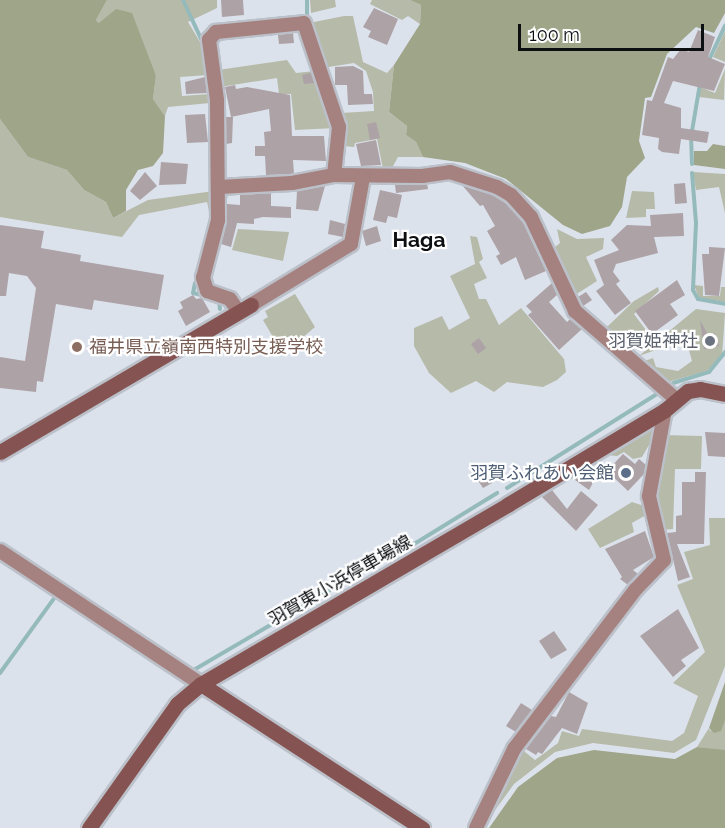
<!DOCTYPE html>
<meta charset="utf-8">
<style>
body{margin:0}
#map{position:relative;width:725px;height:828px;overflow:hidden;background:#dce2ec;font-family:Raleway,"Noto Sans JP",sans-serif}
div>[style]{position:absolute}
.green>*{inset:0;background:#b6baa9}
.forest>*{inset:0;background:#9fa589}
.stream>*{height:4px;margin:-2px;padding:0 2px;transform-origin:2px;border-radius:2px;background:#95babb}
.building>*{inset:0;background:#ada2a6}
.roads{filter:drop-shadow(2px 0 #bbc0c9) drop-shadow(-2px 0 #bbc0c9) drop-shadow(0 2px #bbc0c9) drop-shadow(0 -2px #bbc0c9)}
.street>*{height:14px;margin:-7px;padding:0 7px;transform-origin:7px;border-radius:7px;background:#a5817f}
.secondary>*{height:15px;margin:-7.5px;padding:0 7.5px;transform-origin:7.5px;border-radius:7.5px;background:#855351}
.dots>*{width:16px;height:16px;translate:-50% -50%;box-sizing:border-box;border:3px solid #fff;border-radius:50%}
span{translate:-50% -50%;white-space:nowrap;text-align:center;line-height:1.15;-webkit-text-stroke:4.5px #fff;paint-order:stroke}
.worship-label{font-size:18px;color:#5b616d}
.right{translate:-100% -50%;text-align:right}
.education-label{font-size:18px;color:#785e54}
.left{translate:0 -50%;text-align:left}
.service-label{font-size:18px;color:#4e5e75}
.street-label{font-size:18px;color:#0c0f12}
.quarter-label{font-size:21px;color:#0c0f12;font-weight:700}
.scale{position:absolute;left:518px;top:24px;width:186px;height:27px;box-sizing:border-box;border:3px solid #0c0f12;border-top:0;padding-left:8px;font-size:18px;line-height:21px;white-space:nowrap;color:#0c0f12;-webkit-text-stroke:4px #fff;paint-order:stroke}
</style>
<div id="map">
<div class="green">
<i style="clip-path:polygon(107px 0,217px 0,217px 8px,188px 22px,203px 47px,208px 75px,180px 77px,182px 96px,210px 94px,210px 103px,168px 107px,165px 116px,153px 99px,156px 75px,96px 20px)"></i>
<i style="clip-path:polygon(310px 0,335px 0,336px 7px,311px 13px)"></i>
<i style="clip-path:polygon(372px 0,410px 0,421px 5px,420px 24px,408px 16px,402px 20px,370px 4px)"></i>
<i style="clip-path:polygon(344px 16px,353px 16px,363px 62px,387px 73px,394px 65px,389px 112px,407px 126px,406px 135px,416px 142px,423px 157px,398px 157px,393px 166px,397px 174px,384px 174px,377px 139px,355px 143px,354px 147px,344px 146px,341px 113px,374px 111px,373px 92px,366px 71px,354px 63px,322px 68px,309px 23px)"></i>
<i style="clip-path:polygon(725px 31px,725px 62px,713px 57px)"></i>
<i style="clip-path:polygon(287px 60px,296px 73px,315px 71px,336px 128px,295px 130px,291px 94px,279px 94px,277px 78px,220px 87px,218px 70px)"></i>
<i style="clip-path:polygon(725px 69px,724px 100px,699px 97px,700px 87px,715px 93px)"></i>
<i style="clip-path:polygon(0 119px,28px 157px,67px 170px,84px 190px,106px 202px,113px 218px,148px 200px,214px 191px,206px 250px,202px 253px,210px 215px,207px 202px,139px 215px,122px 237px,0 217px)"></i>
<i style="clip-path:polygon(693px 172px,725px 174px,725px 213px,719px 187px,696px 190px)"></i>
<i style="clip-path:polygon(632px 191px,654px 192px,655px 209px,646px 209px,646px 217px,626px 218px)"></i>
<i style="clip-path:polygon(238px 229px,289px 232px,283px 261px,232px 250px)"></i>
<i style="clip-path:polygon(557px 229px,577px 239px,604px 238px,603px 249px,586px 257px,597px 281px,572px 297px,549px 252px,560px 243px)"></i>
<i style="clip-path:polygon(470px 236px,477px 237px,483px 259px,479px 262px,487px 278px,474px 284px,479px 299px,486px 299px,499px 325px,521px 308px,564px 359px,566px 372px,557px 380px,543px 387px,507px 382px,494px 392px,476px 381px,451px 393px,429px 373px,414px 346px,414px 328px,442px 316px,449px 330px,470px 318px,450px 276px,475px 264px)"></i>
<i style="clip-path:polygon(694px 285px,703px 286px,703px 296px,720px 296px,721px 287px,725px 287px,725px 302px,699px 298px)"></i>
<i style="clip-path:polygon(658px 287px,659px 291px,634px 314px,651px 337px,633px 350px,607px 327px,634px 301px)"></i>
<i style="clip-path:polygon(295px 294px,315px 327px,283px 354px,263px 320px,268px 317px,265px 311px)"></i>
<i style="clip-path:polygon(696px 309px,725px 313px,722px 356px,707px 371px,664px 383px,642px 362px,653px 358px,656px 367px,678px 371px,692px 361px,686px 339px,639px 356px)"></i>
<i style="clip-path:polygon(650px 429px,654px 430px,653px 438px,642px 457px,633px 459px,624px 452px,617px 456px,607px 455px)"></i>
<i style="clip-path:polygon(663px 435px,702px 436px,701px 469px,675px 469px,673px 529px,661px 530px,654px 507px)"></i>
<i style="clip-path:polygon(632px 502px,644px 506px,646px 515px,632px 523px,634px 532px,600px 548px,588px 529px)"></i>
<i style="clip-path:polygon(709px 518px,725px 518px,725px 666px,696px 740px,674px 753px,593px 743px,555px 752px,514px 784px,482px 828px,520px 748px,535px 760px,558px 743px,562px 731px,579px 736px,582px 729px,672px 741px,684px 733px,698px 696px,673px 683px,705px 652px,677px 585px,693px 579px,684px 552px,710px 545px)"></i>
<i style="clip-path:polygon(725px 720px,725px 751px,697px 747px,709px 728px,710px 731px)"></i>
</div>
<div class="forest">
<i style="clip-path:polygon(0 0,107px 0,96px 20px,99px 23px,116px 9px,132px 13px,156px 76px,153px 99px,165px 116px,163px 153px,153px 166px,138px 170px,126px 190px,126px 211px,113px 218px,106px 202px,84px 190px,67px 170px,28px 157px,0 119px)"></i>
<i style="clip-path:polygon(410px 0,725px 0,725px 13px,714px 33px,696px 27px,667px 54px,651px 97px,645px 98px,639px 141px,645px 158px,627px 177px,622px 207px,610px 226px,582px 234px,563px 225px,506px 179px,465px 163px,423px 157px,416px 142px,406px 135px,407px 126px,389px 112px,394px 65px,420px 24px,421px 5px)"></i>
<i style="clip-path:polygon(713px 144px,725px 146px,725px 169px,694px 165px,694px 151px,707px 151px)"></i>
<i style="clip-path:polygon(725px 682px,725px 720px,721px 731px,714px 733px,709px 728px)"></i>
<i style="clip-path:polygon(697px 747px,725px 750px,725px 828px,489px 828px,518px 787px,557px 758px,594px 750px,675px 759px)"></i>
</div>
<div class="stream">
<i style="left:183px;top:0;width:47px;rotate:65.1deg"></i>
<i style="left:307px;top:20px;width:20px;rotate:-90deg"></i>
<i style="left:709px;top:60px;width:38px;rotate:-65deg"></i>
<i style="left:692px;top:164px;width:27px;rotate:-92deg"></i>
<i style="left:691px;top:137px;width:54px;rotate:-80.4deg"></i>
<i style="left:692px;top:173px;width:50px;rotate:85.4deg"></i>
<i style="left:696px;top:223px;width:67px;rotate:92.6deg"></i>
<i style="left:693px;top:290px;width:10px;rotate:61deg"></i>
<i style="left:698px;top:299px;width:27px;rotate:10deg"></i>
<i style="left:218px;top:245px;width:53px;rotate:-81.3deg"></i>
<i style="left:195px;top:283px;width:10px;rotate:101deg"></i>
<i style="left:193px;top:293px;width:13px;rotate:13deg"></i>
<i style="left:248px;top:298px;width:26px;rotate:-29deg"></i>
<i style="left:219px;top:300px;width:9px;rotate:84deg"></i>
<i style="left:673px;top:383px;width:38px;rotate:-17deg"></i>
<i style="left:709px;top:372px;width:26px;rotate:-51deg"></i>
<i style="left:507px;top:488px;width:177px;rotate:-32.1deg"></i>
<i style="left:406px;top:549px;width:107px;rotate:-31.6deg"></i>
<i style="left:188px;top:668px;width:5px;rotate:37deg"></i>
<i style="left:192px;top:671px;width:229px;rotate:-30.4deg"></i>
<i style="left:0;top:673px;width:94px;rotate:-54.1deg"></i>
</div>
<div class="building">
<i style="clip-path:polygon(221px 0,243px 0,244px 15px,222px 17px)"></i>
<i style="clip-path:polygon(374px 8px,398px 19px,387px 45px,368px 37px,371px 31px,363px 27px)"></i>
<i style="clip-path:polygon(698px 30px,715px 37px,708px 57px,725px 64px,714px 91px,673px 81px,664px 103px,681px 108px,681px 128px,709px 132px,707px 143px,681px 139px,679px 154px,662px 152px,658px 149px,659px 138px,642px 135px,647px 100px,652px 101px,668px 57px,673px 59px,681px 49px,689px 52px)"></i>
<i style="clip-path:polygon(293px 33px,294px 43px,279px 44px,278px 35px)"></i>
<i style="clip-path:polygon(353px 66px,363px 71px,364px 94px,372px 94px,373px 104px,348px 105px,347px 85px,335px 85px,335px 67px)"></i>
<i style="clip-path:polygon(311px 73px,315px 83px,304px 84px,302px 75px)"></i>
<i style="clip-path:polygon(205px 77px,207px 93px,186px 94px,185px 82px)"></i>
<i style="clip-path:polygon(235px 85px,236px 89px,247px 87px,290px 95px,292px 136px,324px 136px,326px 161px,293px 160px,294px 174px,266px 175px,265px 156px,255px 156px,255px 146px,265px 146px,264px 132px,271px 131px,269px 109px,231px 117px,225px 87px)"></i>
<i style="clip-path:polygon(205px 114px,208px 142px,187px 143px,185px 115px)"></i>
<i style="clip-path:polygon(226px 117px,233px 117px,232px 143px,226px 144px)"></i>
<i style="clip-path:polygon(376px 122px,380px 138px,370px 140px,367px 124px)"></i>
<i style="clip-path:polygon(376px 140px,381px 165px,361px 166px,356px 144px)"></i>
<i style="clip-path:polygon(161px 162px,188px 164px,186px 184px,159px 185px)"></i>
<i style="clip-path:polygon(145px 172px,157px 186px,140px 200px,130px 191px)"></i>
<i style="clip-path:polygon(685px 183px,687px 203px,675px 204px,674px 184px)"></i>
<i style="clip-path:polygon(427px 184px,428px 189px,396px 193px,395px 185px)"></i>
<i style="clip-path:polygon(462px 185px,493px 195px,508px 205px,523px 222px,546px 271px,525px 280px,516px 257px,501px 265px,496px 256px,500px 254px,487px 231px,495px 226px,483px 205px,480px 206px)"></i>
<i style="clip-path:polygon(325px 186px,318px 211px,296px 209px,297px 191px)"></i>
<i style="clip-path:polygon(380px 190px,402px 195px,397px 218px,388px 216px,386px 223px,373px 220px)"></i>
<i style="clip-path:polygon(271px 193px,271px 206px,291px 207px,291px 218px,263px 217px,254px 219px,254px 224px,237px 223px,231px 247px,221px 244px,227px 204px,240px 205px,240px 195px)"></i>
<i style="clip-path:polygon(683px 213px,684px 236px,654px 237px,658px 253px,616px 264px,613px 272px,620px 281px,616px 284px,631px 303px,615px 315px,596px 291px,604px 285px,594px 260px,619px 250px,611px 240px,627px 225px,651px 226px,650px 215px)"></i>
<i style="clip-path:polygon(330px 220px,345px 224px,343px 237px,328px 234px)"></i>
<i style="clip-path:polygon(0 225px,44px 231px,41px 248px,81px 255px,80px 261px,164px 275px,158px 310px,94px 300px,92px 310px,56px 304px,43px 382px,37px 381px,36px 392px,0 388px,0 357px,25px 361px,36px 288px,27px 276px,9px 273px,6px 296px,0 296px)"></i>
<i style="clip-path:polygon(377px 226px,381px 241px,366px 246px,362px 231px)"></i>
<i style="clip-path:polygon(709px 247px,725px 248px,719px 296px,705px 295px,702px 254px,709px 254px)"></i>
<i style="clip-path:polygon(677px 280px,685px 295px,670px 304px,678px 315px,652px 334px,635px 311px)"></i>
<i style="clip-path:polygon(552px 283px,557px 295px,549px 302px,567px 322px,570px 319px,582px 329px,559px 350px,528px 315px,532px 312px,526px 306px)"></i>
<i style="clip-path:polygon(586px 292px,592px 300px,583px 306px,578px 297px)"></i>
<i style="clip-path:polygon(193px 295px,196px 299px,202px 298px,210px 312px,186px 326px,178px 311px,183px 308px,180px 302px)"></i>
<i style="clip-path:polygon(700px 320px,708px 335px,715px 333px,719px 346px,704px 349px)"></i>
<i style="clip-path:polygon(479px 338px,486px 348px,478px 354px,471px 344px)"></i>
<i style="clip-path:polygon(705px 432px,725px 433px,725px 457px,708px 456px)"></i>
<i style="clip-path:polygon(623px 454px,635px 464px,639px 459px,646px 465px,644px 474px,628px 491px,607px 471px)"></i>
<i style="clip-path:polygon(581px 472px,594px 481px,589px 490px,575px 480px)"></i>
<i style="clip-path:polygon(695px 472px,706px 472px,704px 544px,677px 544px,690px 577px,678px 581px,667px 533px,676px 532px,676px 516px,682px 515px,682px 482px,695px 482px)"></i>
<i style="clip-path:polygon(487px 473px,492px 483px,483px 488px,477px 479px)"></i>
<i style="clip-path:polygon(552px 490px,567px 509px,581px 491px,598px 505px,576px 531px,542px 497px)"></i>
<i style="clip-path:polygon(645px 531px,654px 557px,633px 570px,638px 574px,628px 585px,620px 579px,622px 577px,605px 549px)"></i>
<i style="clip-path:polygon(678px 609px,699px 648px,681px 660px,686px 666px,673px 677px,640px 636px)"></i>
<i style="clip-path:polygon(554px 631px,567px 650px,551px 659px,539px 641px)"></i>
<i style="clip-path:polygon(569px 692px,588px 703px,577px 734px,562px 728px,542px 754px,538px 752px,536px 755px,526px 749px,551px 716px,556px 717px)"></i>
<i style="clip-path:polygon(521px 703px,532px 710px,516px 732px,506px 726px)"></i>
</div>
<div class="roads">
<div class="street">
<i style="left:219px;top:187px;width:73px;rotate:-3.1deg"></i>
<i style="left:292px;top:183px;width:43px;rotate:-10.8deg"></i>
<i style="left:334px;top:175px;width:88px;rotate:0.7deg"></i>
<i style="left:422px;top:176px;width:28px;rotate:-8deg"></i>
<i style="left:450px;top:172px;width:49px;rotate:17.7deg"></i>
<i style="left:497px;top:187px;width:16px;rotate:30deg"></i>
<i style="left:511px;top:195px;width:30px;rotate:48deg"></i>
<i style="left:531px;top:217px;width:104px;rotate:64.9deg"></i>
<i style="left:575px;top:311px;width:134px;rotate:41.1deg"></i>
<i style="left:251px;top:305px;width:117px;rotate:-31.4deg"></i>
<i style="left:351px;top:244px;width:68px;rotate:-79.8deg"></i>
<i style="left:239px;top:312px;width:16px;rotate:-125deg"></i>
<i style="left:230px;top:299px;width:24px;rotate:-161deg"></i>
<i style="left:207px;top:291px;width:14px;rotate:-107deg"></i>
<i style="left:203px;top:278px;width:60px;rotate:-75.5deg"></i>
<i style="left:218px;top:220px;width:120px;rotate:-90.5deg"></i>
<i style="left:217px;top:100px;width:61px;rotate:-97.6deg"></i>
<i style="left:209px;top:40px;width:11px;rotate:-49deg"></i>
<i style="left:216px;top:32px;width:88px;rotate:-5.8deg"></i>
<i style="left:304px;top:23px;width:110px;rotate:71.4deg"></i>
<i style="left:339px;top:127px;width:48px;rotate:95.9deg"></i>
<i style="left:0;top:551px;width:241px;rotate:33.5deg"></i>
<i style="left:476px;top:828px;width:88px;rotate:-64.3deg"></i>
<i style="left:514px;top:749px;width:201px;rotate:-52.7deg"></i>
<i style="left:636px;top:589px;width:40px;rotate:-46deg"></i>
<i style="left:664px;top:560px;width:66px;rotate:-103.2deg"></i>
<i style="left:649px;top:496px;width:87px;rotate:-79.5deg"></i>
</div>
<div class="secondary">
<i style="left:0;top:452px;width:291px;rotate:-30.4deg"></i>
<i style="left:201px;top:684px;width:264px;rotate:33.1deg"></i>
<i style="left:89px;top:828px;width:152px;rotate:-54.6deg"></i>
<i style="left:177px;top:704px;width:31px;rotate:-40deg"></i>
<i style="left:201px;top:684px;width:355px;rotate:-30.3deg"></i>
<i style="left:507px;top:505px;width:184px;rotate:-31deg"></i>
<i style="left:665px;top:410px;width:30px;rotate:-40deg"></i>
<i style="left:688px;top:391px;width:12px;rotate:-9deg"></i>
<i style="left:700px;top:389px;width:25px;rotate:11deg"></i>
</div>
</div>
<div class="dots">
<i style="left:710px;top:341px;background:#6b7280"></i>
<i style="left:77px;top:347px;background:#8d6e63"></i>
<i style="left:626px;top:473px;background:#5c6f8a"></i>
</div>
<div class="worship-label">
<span class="right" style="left:698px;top:341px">羽賀姫神社</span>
</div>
<div class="education-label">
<span class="left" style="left:89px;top:347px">福井県立嶺南西特別支援学校</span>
</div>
<div class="service-label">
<span class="right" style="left:614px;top:473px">羽賀ふれあい会館</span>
</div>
<div class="street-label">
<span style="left:340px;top:581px;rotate:-30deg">羽賀東小浜停車場線</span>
</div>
<div class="quarter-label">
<span style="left:419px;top:240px">Haga</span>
</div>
<div class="scale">100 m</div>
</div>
